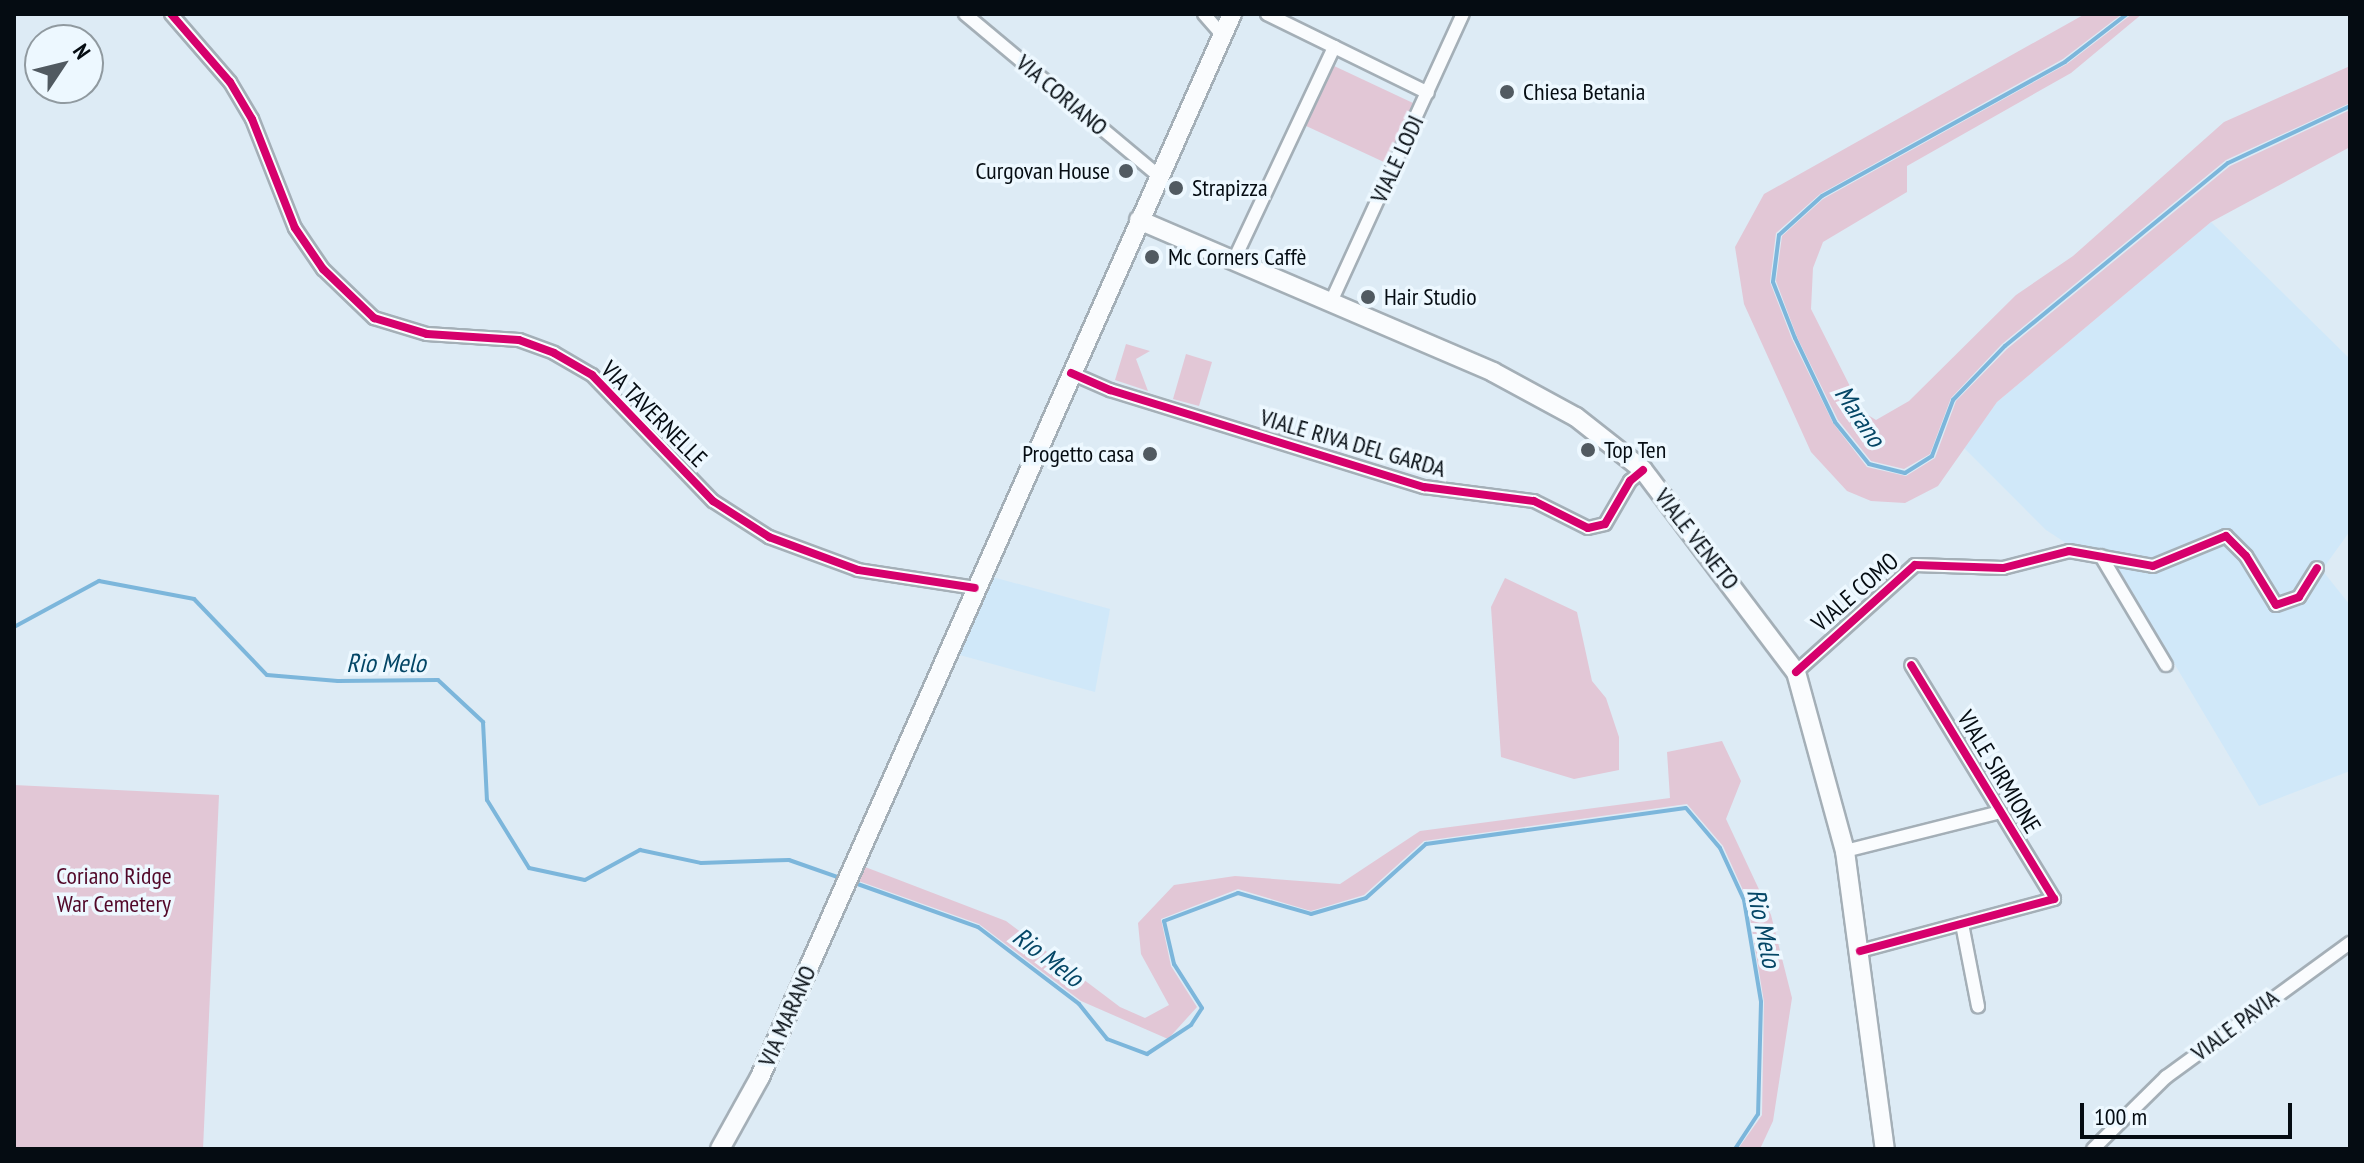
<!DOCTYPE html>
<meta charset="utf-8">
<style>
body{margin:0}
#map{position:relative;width:2364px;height:1163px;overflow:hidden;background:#ddebf5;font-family:"PT Sans Narrow",sans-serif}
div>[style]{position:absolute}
.built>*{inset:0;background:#d0e8f9}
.green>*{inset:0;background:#e2c7d6}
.stream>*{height:4px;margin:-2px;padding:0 2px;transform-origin:2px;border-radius:2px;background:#7cb6db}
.roads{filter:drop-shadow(2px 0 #a4afb7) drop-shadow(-2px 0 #a4afb7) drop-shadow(0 2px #a4afb7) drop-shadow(0 -2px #a4afb7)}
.minor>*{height:12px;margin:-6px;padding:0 6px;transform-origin:6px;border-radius:6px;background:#fafcfe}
.secondary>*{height:18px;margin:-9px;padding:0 9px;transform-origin:9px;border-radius:9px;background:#fafcfe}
.cycleway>*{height:8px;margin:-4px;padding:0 4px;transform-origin:4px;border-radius:4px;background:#d6006c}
.dots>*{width:22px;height:22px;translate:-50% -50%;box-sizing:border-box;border:4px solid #edf8ff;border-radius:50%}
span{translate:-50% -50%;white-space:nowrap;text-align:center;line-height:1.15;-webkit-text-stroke:7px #edf8ff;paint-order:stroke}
.poi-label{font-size:24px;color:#050c12}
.left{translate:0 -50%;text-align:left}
.right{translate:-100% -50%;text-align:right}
.street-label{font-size:24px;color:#050c12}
.park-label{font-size:24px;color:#520829}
.water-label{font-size:26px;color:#044666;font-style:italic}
.frame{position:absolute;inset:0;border:16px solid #050c12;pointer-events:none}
.north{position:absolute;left:24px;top:24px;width:80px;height:80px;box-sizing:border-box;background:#edf8ff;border:2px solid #909aa0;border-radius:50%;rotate:55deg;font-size:22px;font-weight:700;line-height:32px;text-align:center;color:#050c12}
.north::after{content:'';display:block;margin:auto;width:28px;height:36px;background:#515a61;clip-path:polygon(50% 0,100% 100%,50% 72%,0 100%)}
.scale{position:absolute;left:2080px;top:1103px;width:212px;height:36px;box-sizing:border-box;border:4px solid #050c12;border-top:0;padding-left:10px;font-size:24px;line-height:28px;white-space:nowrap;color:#050c12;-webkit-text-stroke:6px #edf8ff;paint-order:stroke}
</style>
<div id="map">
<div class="built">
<i style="clip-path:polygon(2211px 222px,2350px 359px,2350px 531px,2322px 570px,2350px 605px,2350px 771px,2259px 806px,2115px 564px,2153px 571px,2225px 542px,2274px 610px,2288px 610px,2303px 601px,2322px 570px,2311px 565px,2294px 592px,2279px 599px,2251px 553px,2227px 530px,2153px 559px,2069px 545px,2046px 530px,1964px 448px,1997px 402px)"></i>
<i style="clip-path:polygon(989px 576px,1110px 609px,1095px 692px,956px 654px)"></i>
</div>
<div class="green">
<i style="clip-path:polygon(2085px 14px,2122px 14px,2063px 59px,1820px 194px,1776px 233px,1770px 282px,1792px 339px,1833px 423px,1867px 467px,1906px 476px,1935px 458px,1956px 401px,2007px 349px,2230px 166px,2350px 110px,2350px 147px,2211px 222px,1997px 402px,1938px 486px,1905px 503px,1871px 501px,1847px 491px,1811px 452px,1744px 304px,1735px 247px,1764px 194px)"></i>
<i style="clip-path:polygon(2132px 14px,2142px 14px,2071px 73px,1907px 166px,1907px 192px,1823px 242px,1813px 268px,1811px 309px,1863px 412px,1876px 420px,1909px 401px,2016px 295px,2073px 256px,2224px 122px,2350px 66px,2350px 103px,2226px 160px,2002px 344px,1951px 398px,1930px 454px,1904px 469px,1871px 461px,1838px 420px,1797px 337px,1776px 281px,1782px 236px,1823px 199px,2067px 64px)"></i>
<i style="clip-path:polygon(1332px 65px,1413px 103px,1386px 163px,1304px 125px)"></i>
<i style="clip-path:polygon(1126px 344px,1150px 351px,1136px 359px,1148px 391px,1115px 380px)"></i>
<i style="clip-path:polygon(1186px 354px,1212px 362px,1199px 406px,1173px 399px)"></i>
<i style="clip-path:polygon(1505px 578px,1577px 612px,1592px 681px,1606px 698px,1619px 737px,1619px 770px,1574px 779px,1501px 757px,1491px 607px)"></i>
<i style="clip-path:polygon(1722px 741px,1741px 781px,1726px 819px,1771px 915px,1792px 998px,1773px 1121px,1760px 1149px,1738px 1149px,1762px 1115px,1764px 1002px,1747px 899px,1723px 846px,1687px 804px,1424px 841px,1364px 895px,1311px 911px,1238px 889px,1161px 919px,1171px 966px,1197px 1007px,1168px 1039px,1081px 1001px,979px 924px,853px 879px,860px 865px,1006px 921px,1120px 1007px,1145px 1018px,1169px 1005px,1141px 954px,1138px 923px,1174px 885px,1235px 876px,1340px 884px,1420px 831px,1670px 798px,1667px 752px)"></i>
<i style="clip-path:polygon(14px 785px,219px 795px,203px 1149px,14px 1149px)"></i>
</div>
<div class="stream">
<i style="left:2127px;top:14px;width:78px;rotate:142.3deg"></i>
<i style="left:2065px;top:62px;width:277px;rotate:151.1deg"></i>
<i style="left:1822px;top:196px;width:58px;rotate:137.8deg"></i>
<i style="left:1779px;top:235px;width:47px;rotate:97.3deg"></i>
<i style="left:1773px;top:282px;width:60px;rotate:68.6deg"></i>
<i style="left:1795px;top:338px;width:93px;rotate:64.5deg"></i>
<i style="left:1835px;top:422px;width:54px;rotate:51deg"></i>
<i style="left:1869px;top:464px;width:37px;rotate:14deg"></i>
<i style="left:1905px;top:473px;width:32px;rotate:-32deg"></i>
<i style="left:1932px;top:456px;width:60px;rotate:-69.4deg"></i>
<i style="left:1953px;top:400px;width:75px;rotate:-46.1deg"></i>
<i style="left:2005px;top:346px;width:288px;rotate:-39.4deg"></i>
<i style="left:2228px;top:163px;width:135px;rotate:-25deg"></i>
<i style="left:14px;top:627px;width:97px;rotate:-28.4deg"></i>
<i style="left:99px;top:581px;width:97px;rotate:10.7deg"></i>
<i style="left:194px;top:599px;width:105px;rotate:46.2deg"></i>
<i style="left:267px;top:675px;width:71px;rotate:4.8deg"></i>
<i style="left:338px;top:681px;width:100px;rotate:-0.6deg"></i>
<i style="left:438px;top:680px;width:62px;rotate:43deg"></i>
<i style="left:483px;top:722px;width:78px;rotate:87.1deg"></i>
<i style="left:487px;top:800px;width:80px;rotate:58.3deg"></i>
<i style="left:529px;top:868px;width:57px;rotate:12.1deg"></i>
<i style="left:585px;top:880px;width:63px;rotate:-28.6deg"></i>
<i style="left:640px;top:850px;width:62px;rotate:12deg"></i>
<i style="left:701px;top:863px;width:88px;rotate:-2deg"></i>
<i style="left:789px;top:860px;width:57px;rotate:19.4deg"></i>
<i style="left:852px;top:882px;width:134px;rotate:19.7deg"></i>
<i style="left:978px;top:927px;width:127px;rotate:37.3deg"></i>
<i style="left:1079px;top:1004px;width:45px;rotate:51.3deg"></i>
<i style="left:1107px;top:1039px;width:43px;rotate:20.6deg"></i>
<i style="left:1147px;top:1054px;width:53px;rotate:-33.4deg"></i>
<i style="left:1191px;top:1025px;width:20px;rotate:-57deg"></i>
<i style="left:1202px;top:1008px;width:52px;rotate:-122.5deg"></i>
<i style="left:1174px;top:964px;width:44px;rotate:-103.1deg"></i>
<i style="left:1164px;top:921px;width:79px;rotate:-20.7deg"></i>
<i style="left:1238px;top:893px;width:76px;rotate:16deg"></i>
<i style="left:1311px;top:914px;width:57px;rotate:-16.2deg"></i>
<i style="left:1366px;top:898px;width:81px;rotate:-42deg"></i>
<i style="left:1426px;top:844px;width:262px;rotate:-7.9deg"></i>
<i style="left:1686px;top:808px;width:52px;rotate:49.6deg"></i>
<i style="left:1720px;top:848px;width:57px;rotate:65.2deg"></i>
<i style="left:1744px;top:900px;width:103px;rotate:80.5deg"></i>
<i style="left:1761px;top:1002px;width:112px;rotate:91.5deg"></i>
<i style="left:1758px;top:1114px;width:42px;rotate:123.3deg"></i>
</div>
<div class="roads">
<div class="minor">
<i style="left:171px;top:14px;width:90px;rotate:49.1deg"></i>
<i style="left:230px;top:82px;width:43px;rotate:59.3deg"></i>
<i style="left:252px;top:119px;width:117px;rotate:68.5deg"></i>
<i style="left:295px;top:228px;width:50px;rotate:55.7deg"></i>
<i style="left:323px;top:269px;width:71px;rotate:43.9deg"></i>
<i style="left:374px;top:318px;width:55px;rotate:16.8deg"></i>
<i style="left:427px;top:334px;width:92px;rotate:3.7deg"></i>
<i style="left:519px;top:340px;width:37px;rotate:20deg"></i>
<i style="left:554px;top:353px;width:44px;rotate:30.1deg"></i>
<i style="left:592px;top:375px;width:175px;rotate:46.2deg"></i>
<i style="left:713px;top:501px;width:67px;rotate:32.7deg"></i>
<i style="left:769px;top:537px;width:95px;rotate:20.3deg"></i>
<i style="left:858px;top:570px;width:118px;rotate:8.7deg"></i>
<i style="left:965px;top:14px;width:253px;rotate:39.9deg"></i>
<i style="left:1204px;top:14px;width:28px;rotate:49deg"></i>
<i style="left:1267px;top:14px;width:179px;rotate:26.1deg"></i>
<i style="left:1233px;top:262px;width:238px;rotate:-64.8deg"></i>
<i style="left:1330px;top:304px;width:319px;rotate:-65.4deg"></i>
<i style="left:1071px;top:373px;width:43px;rotate:23.6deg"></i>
<i style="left:1110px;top:390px;width:329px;rotate:17.2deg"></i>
<i style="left:1424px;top:487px;width:111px;rotate:7.3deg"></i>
<i style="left:1534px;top:501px;width:60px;rotate:26.6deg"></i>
<i style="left:1588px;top:528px;width:17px;rotate:-13deg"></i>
<i style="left:1605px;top:524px;width:50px;rotate:-59.8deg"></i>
<i style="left:1630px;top:481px;width:17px;rotate:-40deg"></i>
<i style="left:2101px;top:556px;width:127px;rotate:59.2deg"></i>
<i style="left:1796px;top:672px;width:160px;rotate:-42deg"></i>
<i style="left:1915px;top:565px;width:88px;rotate:2deg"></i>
<i style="left:2003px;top:568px;width:68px;rotate:-14.4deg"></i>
<i style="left:2069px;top:551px;width:85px;rotate:10.1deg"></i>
<i style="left:2153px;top:566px;width:79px;rotate:-22.3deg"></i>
<i style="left:2226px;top:536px;width:28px;rotate:45deg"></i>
<i style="left:2246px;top:556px;width:57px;rotate:58.5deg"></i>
<i style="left:2276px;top:605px;width:24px;rotate:-19deg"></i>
<i style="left:2299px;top:597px;width:34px;rotate:-58deg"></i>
<i style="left:1845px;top:851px;width:160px;rotate:-14.1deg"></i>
<i style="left:1962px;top:924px;width:84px;rotate:79deg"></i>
<i style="left:1860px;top:951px;width:201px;rotate:-15deg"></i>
<i style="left:2054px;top:899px;width:274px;rotate:-121.4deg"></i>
<i style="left:2093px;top:1149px;width:103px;rotate:-44.6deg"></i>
<i style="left:2166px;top:1077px;width:228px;rotate:-36.1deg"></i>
</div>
<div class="secondary">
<i style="left:1139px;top:220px;width:385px;rotate:23.2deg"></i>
<i style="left:1493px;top:372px;width:94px;rotate:28.5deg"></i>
<i style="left:1576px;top:417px;width:85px;rotate:38.3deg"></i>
<i style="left:1643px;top:470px;width:253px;rotate:52.9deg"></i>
<i style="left:1796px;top:672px;width:186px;rotate:74.7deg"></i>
<i style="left:1845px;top:851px;width:301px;rotate:82.4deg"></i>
<i style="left:720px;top:1149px;width:82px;rotate:-60.9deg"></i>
<i style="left:760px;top:1077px;width:1163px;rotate:-66.06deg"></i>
</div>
</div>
<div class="cycleway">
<i style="left:171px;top:14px;width:90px;rotate:49.1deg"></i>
<i style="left:230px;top:82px;width:43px;rotate:59.3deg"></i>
<i style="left:252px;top:119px;width:117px;rotate:68.5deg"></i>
<i style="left:295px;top:228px;width:50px;rotate:55.7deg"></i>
<i style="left:323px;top:269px;width:71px;rotate:43.9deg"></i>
<i style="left:374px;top:318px;width:55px;rotate:16.8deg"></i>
<i style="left:427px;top:334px;width:92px;rotate:3.7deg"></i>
<i style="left:519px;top:340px;width:37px;rotate:20deg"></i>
<i style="left:554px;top:353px;width:44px;rotate:30.1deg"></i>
<i style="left:592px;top:375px;width:175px;rotate:46.2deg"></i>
<i style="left:713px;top:501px;width:67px;rotate:32.7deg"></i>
<i style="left:769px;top:537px;width:95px;rotate:20.3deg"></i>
<i style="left:858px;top:570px;width:118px;rotate:8.7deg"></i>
<i style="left:1071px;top:373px;width:43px;rotate:23.6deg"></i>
<i style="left:1110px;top:390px;width:329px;rotate:17.2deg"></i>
<i style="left:1424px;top:487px;width:111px;rotate:7.3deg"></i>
<i style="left:1534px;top:501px;width:60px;rotate:26.6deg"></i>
<i style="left:1588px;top:528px;width:17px;rotate:-13deg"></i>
<i style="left:1605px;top:524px;width:50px;rotate:-59.8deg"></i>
<i style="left:1630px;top:481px;width:17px;rotate:-40deg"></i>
<i style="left:1796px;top:672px;width:160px;rotate:-42deg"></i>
<i style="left:1915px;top:565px;width:88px;rotate:2deg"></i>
<i style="left:2003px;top:568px;width:68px;rotate:-14.4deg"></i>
<i style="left:2069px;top:551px;width:85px;rotate:10.1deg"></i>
<i style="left:2153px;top:566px;width:79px;rotate:-22.3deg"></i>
<i style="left:2226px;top:536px;width:28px;rotate:45deg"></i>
<i style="left:2246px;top:556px;width:57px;rotate:58.5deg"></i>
<i style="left:2276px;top:605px;width:24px;rotate:-19deg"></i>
<i style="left:2299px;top:597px;width:34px;rotate:-58deg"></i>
<i style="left:1860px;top:951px;width:201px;rotate:-15deg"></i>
<i style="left:2054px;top:899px;width:274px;rotate:-121.4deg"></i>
</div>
<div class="dots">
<i style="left:1507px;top:92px;background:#515a61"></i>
<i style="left:1126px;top:171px;background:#515a61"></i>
<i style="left:1176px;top:188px;background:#515a61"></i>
<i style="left:1152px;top:257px;background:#515a61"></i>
<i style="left:1368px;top:297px;background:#515a61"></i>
<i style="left:1588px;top:450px;background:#515a61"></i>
<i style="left:1150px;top:454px;background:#515a61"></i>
</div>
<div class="poi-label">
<span class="left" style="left:1523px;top:92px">Chiesa Betania</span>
<span class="right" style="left:1110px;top:171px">Curgovan House</span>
<span class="left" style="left:1192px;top:188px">Strapizza</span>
<span class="left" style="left:1168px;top:257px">Mc Corners Caffè</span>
<span class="left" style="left:1384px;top:297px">Hair Studio</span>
<span class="left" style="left:1604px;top:450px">Top Ten</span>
<span class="right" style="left:1134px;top:454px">Progetto casa</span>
</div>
<div class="street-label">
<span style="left:1062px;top:95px;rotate:40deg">VIA CORIANO</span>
<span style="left:1397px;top:159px;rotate:-65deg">VIALE LODI</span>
<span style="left:654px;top:414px;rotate:45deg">VIA TAVERNELLE</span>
<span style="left:1353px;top:443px;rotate:16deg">VIALE RIVA DEL GARDA</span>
<span style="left:1697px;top:539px;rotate:52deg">VIALE VENETO</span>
<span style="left:1855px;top:592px;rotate:-41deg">VIALE COMO</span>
<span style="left:1999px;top:772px;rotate:59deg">VIALE SIRMIONE</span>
<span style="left:787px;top:1016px;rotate:-66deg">VIA MARANO</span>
<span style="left:2235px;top:1025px;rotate:-37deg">VIALE PAVIA</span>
</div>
<div class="park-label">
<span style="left:114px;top:890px">Coriano Ridge<br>War Cemetery</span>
</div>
<div class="water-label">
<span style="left:1860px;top:416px;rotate:56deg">Marano</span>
<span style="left:386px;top:663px">Rio Melo</span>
<span style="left:1764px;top:928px;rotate:78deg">Rio Melo</span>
<span style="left:1048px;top:957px;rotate:37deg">Rio Melo</span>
</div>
<div class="frame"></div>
<div class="north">N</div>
<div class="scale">100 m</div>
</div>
